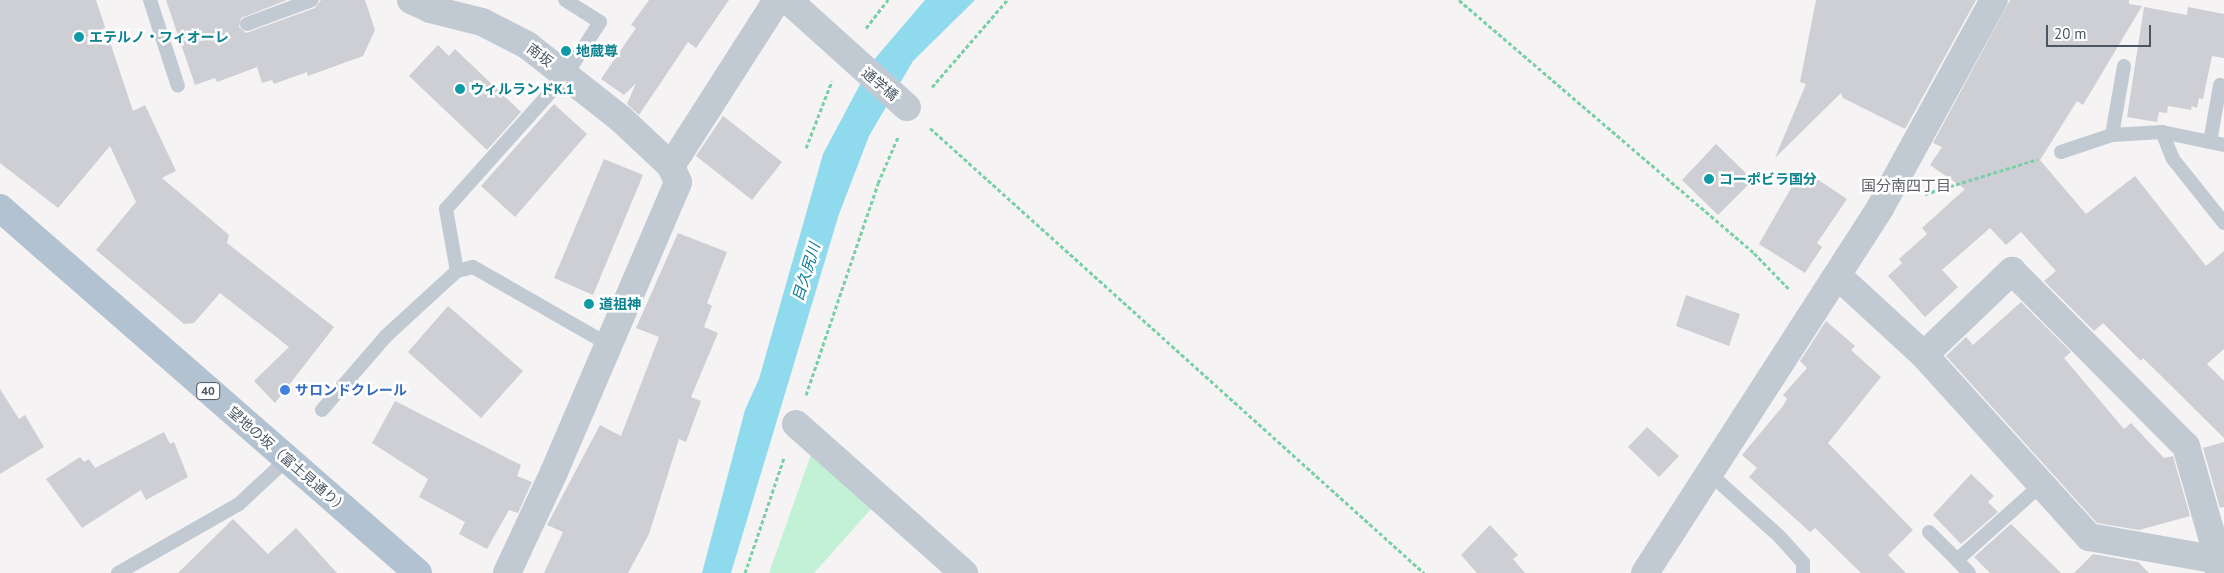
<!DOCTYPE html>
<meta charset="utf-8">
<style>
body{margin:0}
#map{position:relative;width:2224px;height:573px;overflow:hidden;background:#f5f3f3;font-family:"PT Sans","Noto Sans JP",sans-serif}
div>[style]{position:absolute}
.green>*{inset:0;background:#c3f1d5}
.water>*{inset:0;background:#90daee}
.building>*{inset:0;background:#cdcfd5}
.path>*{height:3px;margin-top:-1.5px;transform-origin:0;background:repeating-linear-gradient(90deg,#7ad0a6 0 4px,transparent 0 6.5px)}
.service>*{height:14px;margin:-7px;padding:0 7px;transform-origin:7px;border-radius:7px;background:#c1cad2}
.minor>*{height:28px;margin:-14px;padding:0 14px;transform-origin:14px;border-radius:14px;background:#c1cad2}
.primary>*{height:28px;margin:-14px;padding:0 14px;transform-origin:14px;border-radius:14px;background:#b3c2d1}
.dots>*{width:14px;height:14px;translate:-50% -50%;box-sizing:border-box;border:2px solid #fff;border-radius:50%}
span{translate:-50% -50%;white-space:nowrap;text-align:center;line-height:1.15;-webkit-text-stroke:5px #fff;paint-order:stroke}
.shield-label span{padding:1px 4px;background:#fff;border:1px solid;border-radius:4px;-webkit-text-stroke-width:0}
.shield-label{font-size:12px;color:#4a5661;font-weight:700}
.culture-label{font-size:14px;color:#0d838f;font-weight:700}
.left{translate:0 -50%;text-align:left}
.street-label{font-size:14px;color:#4a5661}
.shop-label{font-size:14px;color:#366cbe;font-weight:700}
.neighbourhood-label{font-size:15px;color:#5f6368}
.water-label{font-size:15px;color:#0c7c9b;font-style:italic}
.scale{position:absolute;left:2046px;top:25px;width:105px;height:22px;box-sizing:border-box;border:2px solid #4a5661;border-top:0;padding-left:6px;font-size:15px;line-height:18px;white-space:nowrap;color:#4a5661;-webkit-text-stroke:4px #fff;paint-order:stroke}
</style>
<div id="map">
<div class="green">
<i style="clip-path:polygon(812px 452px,871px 509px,814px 573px,769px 573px)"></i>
</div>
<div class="water">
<i style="clip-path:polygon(925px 0,975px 0,913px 61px,869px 136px,839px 214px,731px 573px,702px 573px,745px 410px,759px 379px,823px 154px,872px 62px)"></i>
</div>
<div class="building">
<i style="clip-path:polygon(0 0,96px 0,133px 111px,145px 105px,176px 171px,162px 178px,229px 235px,227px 243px,334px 327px,275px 403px,254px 381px,289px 347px,220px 293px,194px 323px,184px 324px,96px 250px,136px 202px,110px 146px,58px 208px,0 163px)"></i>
<i style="clip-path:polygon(166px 0,287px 0,241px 18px,239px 27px,246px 33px,315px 8px,321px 0,365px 0,375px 30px,363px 56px,308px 76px,307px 72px,274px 84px,272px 80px,262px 83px,257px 67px,217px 82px,215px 78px,195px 85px)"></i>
<i style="clip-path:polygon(649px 0,729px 0,696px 48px,688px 42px,639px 115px,627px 104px,636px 83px,624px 95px,601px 79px,636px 28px,631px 25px)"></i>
<i style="clip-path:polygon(1816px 0,1976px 0,1905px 129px,1843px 98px,1841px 93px,1775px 158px,1806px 84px,1800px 82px)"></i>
<i style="clip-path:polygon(2010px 0,2129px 0,2129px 4px,2142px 6px,2083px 105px,2077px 101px,2040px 160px,2086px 214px,2135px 176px,2206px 266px,2224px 251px,2224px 349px,2207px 364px,2224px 381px,2224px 438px,2143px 358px,2141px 361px,2103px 323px,2094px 331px,2044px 281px,2056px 271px,2021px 232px,2006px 245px,1990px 228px,1942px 270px,1958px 287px,1925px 317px,1888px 276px,1902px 263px,1899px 259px,1927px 234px,1922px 228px,1965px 189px,1930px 165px,1942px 147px,1933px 143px)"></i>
<i style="clip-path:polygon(2144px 7px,2187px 15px,2188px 7px,2224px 14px,2224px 58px,2212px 56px,2203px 99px,2199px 98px,2197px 108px,2192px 106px,2191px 110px,2168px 106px,2167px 113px,2159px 112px,2157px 122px,2127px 117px)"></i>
<i style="clip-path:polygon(438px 45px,449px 56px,455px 49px,521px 112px,487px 150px,409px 76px)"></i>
<i style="clip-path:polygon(554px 104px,587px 134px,515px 217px,481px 186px)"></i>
<i style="clip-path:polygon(723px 116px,782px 162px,752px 200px,696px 156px)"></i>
<i style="clip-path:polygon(1716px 144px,1753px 180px,1718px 215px,1682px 180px)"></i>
<i style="clip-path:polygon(604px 159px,643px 175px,593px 295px,554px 278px)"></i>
<i style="clip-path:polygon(1802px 169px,1847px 199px,1817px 243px,1822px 247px,1805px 273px,1759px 244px)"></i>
<i style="clip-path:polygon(678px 233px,727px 252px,707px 303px,712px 306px,704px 327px,718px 333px,691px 397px,701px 401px,686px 442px,679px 439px,649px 534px,628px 573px,544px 573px,563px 532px,547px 525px,600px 425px,621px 436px,659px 337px,636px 328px)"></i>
<i style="clip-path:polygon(1686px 295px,1740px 314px,1729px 346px,1676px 326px)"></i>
<i style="clip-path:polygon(2021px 302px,2071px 352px,2064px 358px,2124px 429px,2131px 423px,2164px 458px,2173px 456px,2190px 516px,2139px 530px,2097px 523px,1946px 356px,1966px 337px,1973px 345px)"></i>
<i style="clip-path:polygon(448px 306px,523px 371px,481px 418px,408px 352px)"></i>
<i style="clip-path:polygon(1826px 321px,1855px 346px,1851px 350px,1881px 377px,1828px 443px,1913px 530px,1888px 555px,1906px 573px,1861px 573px,1815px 528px,1810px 532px,1749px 477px,1757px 468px,1742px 455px,1783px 406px,1787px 399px,1783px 395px,1807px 368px,1800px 361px)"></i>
<i style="clip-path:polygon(0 389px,19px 419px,25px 415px,44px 447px,0 474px)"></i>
<i style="clip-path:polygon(395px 401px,521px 465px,517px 476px,532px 482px,518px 513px,509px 510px,487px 549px,459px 534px,465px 522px,419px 497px,428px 479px,372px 443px)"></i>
<i style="clip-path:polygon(1647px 427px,1679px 456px,1659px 477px,1628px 447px)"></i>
<i style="clip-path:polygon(164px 432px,170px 444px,174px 442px,188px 477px,146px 500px,141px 490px,82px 528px,46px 479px,80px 457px,84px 462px,89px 459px,95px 468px)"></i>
<i style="clip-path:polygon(2224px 442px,2224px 507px,2220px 508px,2203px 448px)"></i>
<i style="clip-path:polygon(1971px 474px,1994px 496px,1988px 502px,1998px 512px,1961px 544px,1933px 515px)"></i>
<i style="clip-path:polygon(233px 519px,268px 554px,296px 528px,337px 573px,178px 573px)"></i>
<i style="clip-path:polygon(2011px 524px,2061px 573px,1990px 573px,1974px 557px)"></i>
<i style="clip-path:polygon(1490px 525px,1518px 555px,1513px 559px,1525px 573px,1477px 573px,1461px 555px)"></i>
<i style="clip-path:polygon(2093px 554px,2138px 562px,2149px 573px,2074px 573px)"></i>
</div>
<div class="path">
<i style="left:1459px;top:0;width:389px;rotate:40.6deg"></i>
<i style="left:1754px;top:253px;width:52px;rotate:45.8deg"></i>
<i style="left:866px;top:28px;width:36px;rotate:-52deg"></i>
<i style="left:932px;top:87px;width:115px;rotate:-49.2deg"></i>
<i style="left:930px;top:128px;width:665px;rotate:42.01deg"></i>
<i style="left:806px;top:148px;width:72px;rotate:-68.8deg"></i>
<i style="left:1925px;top:194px;width:118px;rotate:-17.2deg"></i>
<i style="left:806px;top:395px;width:224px;rotate:-71.2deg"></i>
<i style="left:878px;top:183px;width:50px;rotate:-66.5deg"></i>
<i style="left:745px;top:573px;width:121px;rotate:-71.3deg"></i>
</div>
<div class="service">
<i style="left:150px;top:0;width:90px;rotate:72deg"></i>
<i style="left:247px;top:24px;width:69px;rotate:-20.3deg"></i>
<i style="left:2162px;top:132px;width:29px;rotate:68deg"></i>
<i style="left:2173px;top:159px;width:82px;rotate:51.4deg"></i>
<i style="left:2112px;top:135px;width:70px;rotate:-80.1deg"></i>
<i style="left:2210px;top:142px;width:58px;rotate:-80deg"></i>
<i style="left:2061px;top:152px;width:54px;rotate:-18.4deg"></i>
<i style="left:2112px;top:135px;width:50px;rotate:-3.4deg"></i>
<i style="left:2162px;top:132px;width:63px;rotate:11.8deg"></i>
<i style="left:457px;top:271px;width:16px;rotate:-14deg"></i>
<i style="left:473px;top:267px;width:157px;rotate:29.8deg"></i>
<i style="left:322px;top:410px;width:98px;rotate:-49.1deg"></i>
<i style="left:386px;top:336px;width:96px;rotate:-42.5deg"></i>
<i style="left:457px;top:271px;width:63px;rotate:-100.1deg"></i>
<i style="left:446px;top:209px;width:180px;rotate:-48.2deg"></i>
<i style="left:566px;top:75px;width:63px;rotate:-57.3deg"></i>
<i style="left:600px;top:22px;width:41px;rotate:-147.8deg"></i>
<i style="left:1709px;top:473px;width:94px;rotate:42deg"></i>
<i style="left:1779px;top:536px;width:36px;rotate:48deg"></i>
<i style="left:1803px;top:563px;width:10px;rotate:90deg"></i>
<i style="left:1929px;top:532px;width:40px;rotate:45deg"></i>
<i style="left:118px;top:573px;width:139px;rotate:-29.7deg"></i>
<i style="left:239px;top:504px;width:64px;rotate:-43.1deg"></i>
<i style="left:1969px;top:573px;width:18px;rotate:-133deg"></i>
<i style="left:1957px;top:560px;width:113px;rotate:-41.8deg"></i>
</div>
<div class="minor">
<i style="left:411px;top:0;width:21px;rotate:25deg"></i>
<i style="left:430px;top:9px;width:54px;rotate:14deg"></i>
<i style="left:482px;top:22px;width:51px;rotate:27.1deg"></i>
<i style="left:527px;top:45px;width:120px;rotate:38.2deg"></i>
<i style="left:621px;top:119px;width:69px;rotate:43.2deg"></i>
<i style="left:788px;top:0;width:160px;rotate:42deg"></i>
<i style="left:1838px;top:276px;width:117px;rotate:42.6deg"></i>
<i style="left:1924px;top:355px;width:246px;rotate:47.8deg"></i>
<i style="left:2089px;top:537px;width:137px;rotate:10.1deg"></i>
<i style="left:1924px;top:355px;width:122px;rotate:-43.7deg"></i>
<i style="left:2012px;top:271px;width:247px;rotate:45.2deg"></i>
<i style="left:2186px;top:446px;width:120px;rotate:74deg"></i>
<i style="left:2219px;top:561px;width:12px;rotate:90deg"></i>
<i style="left:796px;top:424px;width:225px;rotate:41.6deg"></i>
<i style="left:507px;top:573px;width:111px;rotate:-65deg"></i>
<i style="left:554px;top:472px;width:315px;rotate:-66.8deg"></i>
<i style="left:678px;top:182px;width:17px;rotate:-114deg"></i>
<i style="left:671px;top:166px;width:197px;rotate:-57.4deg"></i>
<i style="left:1645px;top:573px;width:434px;rotate:-57.2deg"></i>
<i style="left:1880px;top:208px;width:237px;rotate:-61.3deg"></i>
</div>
<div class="primary">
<i style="left:0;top:208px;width:555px;rotate:41.13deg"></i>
</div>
<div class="dots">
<i style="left:79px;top:37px;background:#0f9aa8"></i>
<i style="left:566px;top:51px;background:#0f9aa8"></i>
<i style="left:460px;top:89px;background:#0f9aa8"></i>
<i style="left:1709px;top:179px;background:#0f9aa8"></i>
<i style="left:589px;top:304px;background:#0f9aa8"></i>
<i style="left:285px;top:390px;background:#3f7fe0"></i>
</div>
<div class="shield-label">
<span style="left:208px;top:391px">40</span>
</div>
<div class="culture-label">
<span class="left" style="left:89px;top:37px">エテルノ・フィオーレ</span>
<span class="left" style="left:576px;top:51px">地蔵尊</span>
<span class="left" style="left:470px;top:89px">ウィルランドK.1</span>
<span class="left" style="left:1719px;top:179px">コーポビラ国分</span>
<span class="left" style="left:599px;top:304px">道祖神</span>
</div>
<div class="street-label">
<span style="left:540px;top:55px;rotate:37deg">南坂</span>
<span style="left:880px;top:84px;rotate:40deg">通学橋</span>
<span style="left:288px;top:460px;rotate:41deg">望地の坂（富士見通り）</span>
</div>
<div class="shop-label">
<span class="left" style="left:295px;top:390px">サロンドクレール</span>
</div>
<div class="neighbourhood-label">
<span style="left:1906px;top:186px">国分南四丁目</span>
</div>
<div class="water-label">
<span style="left:806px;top:272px;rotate:-73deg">目久尻川</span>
</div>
<div class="scale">20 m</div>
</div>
